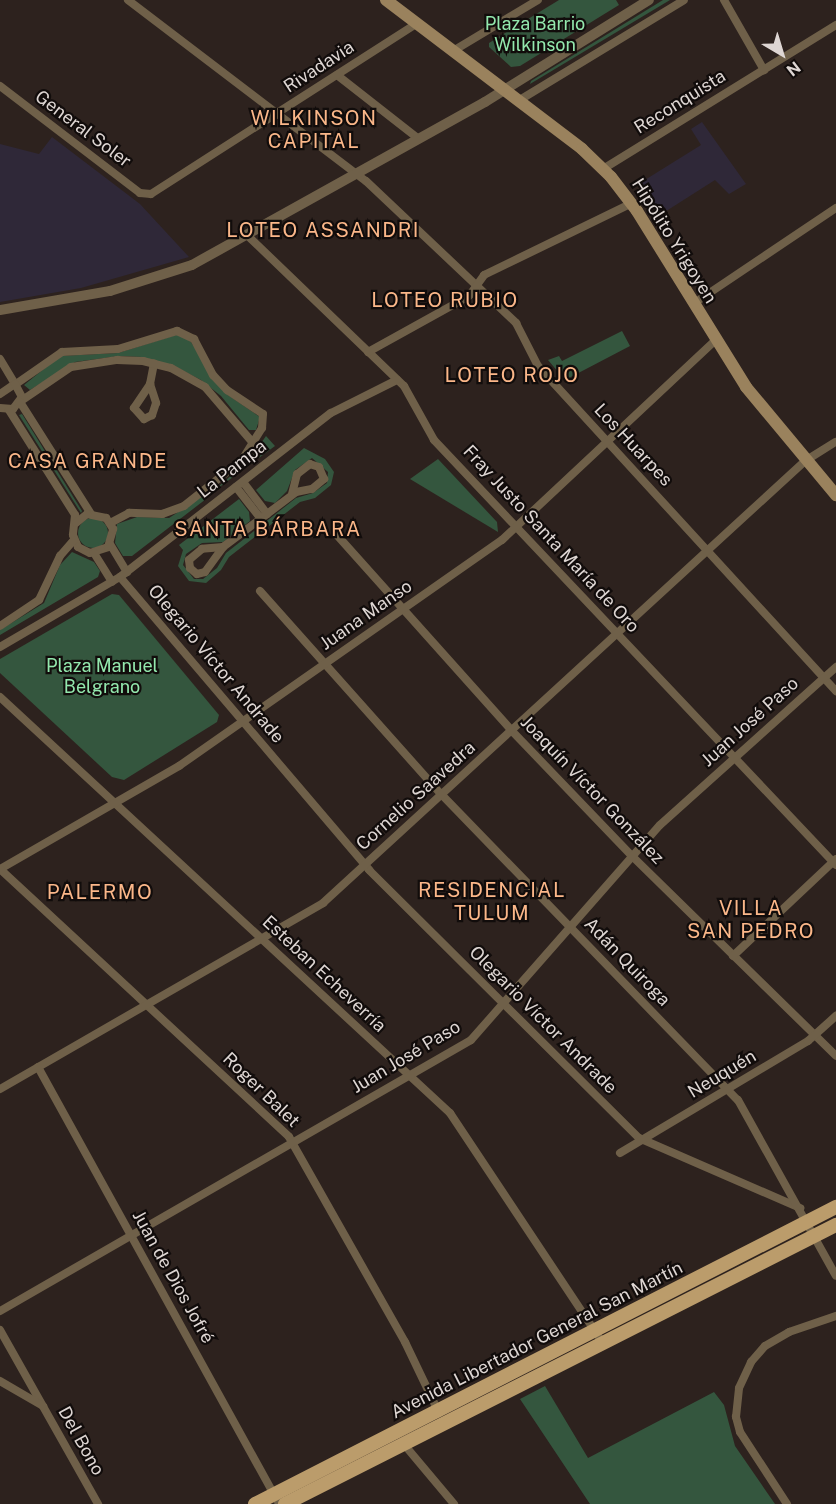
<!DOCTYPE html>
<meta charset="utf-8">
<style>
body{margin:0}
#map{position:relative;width:836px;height:1504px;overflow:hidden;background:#2d221e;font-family:"Public Sans",sans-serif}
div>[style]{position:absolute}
.industrial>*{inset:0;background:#2f2838}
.green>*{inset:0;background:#34563e}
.round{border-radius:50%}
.minor>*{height:8px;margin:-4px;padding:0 4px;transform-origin:4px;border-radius:4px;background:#6f6049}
.tertiary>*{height:10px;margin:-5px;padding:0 5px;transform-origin:5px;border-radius:5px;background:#6f6049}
.secondary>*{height:12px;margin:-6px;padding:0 6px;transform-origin:6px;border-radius:6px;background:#9a825d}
.primary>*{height:14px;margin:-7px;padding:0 7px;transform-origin:7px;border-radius:7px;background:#bb9c6b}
span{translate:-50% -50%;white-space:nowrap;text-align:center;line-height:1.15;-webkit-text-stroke:4.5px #110c0b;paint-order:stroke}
.park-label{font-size:18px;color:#93e8ad}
.street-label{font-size:18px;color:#ded6d3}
.neighbourhood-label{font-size:20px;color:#fbb789;letter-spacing:1.5px}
.north{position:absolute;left:752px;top:24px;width:60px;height:60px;-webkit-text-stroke:4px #110c0b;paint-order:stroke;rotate:142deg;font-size:16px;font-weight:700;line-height:24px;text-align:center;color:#ded6d3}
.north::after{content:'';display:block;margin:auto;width:21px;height:27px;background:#ded6d3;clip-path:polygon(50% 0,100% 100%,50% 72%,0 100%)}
</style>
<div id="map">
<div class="industrial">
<i style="clip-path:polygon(702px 122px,746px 184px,729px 194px,715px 180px,660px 215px,640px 183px,701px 145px,691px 129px)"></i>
<i style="clip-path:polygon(52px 137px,140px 204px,189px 257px,81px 288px,0 302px,0 144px,39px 154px)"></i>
</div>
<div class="green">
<i style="clip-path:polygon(559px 0,616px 0,619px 5px,520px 66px,511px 67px,489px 47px,489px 43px)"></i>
<i style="clip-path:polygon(663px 0,670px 0,530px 84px,531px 81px)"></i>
<i style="clip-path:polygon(622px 331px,630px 346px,565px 380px,548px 360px,559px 356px,562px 361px)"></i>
<i style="clip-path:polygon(179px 334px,191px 342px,225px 393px,260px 417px,256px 430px,249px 430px,221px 396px,201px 380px,174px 366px,142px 357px,119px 356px,75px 362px,30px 390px,24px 385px,60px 356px,118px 353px)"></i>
<i style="clip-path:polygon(22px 414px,82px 511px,81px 513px,19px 415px)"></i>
<i style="clip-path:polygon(266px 436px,275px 446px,210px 494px,250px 459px)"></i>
<i style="clip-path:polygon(304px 448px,325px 459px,334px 472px,331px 485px,315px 498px,300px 502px,229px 557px,221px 570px,206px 583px,189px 581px,178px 566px,183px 550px,179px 545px,239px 499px,249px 512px,250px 521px,223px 542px,202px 543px,186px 554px,183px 565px,194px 579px,203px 579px,217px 568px,226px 553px,296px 498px,313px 493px,327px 483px,328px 472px,312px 458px,295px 470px,287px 491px,275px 503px,265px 501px,256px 490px)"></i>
<i style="clip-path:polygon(438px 459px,497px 522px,498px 532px,410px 479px)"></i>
<i style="clip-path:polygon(203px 496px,206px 499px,132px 556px,123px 556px,115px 543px,117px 524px,137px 517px,169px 518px)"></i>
<i class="round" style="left:78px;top:518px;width:30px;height:30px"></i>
<i style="clip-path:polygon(72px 552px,94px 562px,100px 571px,98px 577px,0 635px,0 630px,44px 603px,60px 565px)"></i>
<i style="clip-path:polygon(112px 594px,119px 595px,219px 715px,217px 722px,124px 780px,112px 777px,0 673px,0 659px)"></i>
<i style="clip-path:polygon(545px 1386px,588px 1458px,714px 1392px,724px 1405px,735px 1446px,775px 1504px,590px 1504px,520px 1399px)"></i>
</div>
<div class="minor">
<i style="left:128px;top:0;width:299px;rotate:37.3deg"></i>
<i style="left:366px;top:181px;width:207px;rotate:43.4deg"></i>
<i style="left:516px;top:323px;width:48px;rotate:62.9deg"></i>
<i style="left:538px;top:366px;width:441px;rotate:47.5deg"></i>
<i style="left:724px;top:0;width:81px;rotate:60.3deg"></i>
<i style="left:453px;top:51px;width:99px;rotate:-31deg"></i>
<i style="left:337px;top:75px;width:104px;rotate:38deg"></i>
<i style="left:0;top:86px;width:176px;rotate:37.4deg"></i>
<i style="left:140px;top:193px;width:11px;rotate:5deg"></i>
<i style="left:151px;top:194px;width:316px;rotate:-32.7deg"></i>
<i style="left:518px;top:101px;width:194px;rotate:-31.3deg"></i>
<i style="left:603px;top:169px;width:274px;rotate:-31.7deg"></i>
<i style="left:247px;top:235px;width:218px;rotate:43.9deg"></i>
<i style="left:404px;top:386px;width:62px;rotate:60.9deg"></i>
<i style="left:434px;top:440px;width:585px;rotate:46.59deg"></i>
<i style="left:693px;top:304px;width:172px;rotate:-33.9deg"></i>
<i style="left:368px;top:352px;width:115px;rotate:-29deg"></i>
<i style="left:469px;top:296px;width:26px;rotate:-54deg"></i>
<i style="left:484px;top:275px;width:165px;rotate:-25.9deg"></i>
<i style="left:0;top:359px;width:29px;rotate:59deg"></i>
<i style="left:16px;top:384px;width:56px;rotate:-34.8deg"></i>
<i style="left:62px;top:352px;width:56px;rotate:-3.1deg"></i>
<i style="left:118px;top:349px;width:62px;rotate:-17deg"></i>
<i style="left:177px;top:331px;width:19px;rotate:25deg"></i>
<i style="left:194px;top:339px;width:41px;rotate:62.2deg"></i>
<i style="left:213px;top:375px;width:21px;rotate:47deg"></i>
<i style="left:227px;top:390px;width:43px;rotate:33.7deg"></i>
<i style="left:263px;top:414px;width:14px;rotate:94deg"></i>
<i style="left:262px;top:428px;width:38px;rotate:122deg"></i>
<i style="left:242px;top:460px;width:74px;rotate:141.6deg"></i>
<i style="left:184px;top:506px;width:23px;rotate:160deg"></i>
<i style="left:162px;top:514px;width:33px;rotate:-178deg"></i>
<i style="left:129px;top:513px;width:21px;rotate:152deg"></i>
<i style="left:150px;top:384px;width:20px;rotate:72deg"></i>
<i style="left:156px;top:403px;width:13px;rotate:108deg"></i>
<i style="left:152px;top:415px;width:9px;rotate:153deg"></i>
<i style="left:144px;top:419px;width:15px;rotate:-132deg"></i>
<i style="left:134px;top:408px;width:29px;rotate:-56deg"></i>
<i style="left:150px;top:384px;width:21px;rotate:-79deg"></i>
<i style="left:0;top:394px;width:18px;rotate:-34deg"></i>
<i style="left:15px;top:384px;width:15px;rotate:62deg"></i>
<i style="left:22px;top:397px;width:15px;rotate:127deg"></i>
<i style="left:13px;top:409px;width:13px;rotate:-176deg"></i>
<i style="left:21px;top:401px;width:60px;rotate:-34.2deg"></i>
<i style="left:71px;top:367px;width:47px;rotate:-8.7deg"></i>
<i style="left:117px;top:360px;width:26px;rotate:2deg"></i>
<i style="left:143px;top:361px;width:29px;rotate:14deg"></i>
<i style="left:171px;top:368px;width:39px;rotate:29deg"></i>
<i style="left:205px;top:387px;width:74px;rotate:49.4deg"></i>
<i style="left:20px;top:402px;width:133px;rotate:57.6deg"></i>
<i style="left:9px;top:410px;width:124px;rotate:57.8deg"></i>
<i style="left:75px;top:515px;width:20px;rotate:96deg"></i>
<i style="left:73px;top:535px;width:13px;rotate:67deg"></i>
<i style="left:78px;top:547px;width:13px;rotate:27deg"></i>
<i style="left:90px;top:553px;width:19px;rotate:-18deg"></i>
<i style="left:108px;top:547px;width:19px;rotate:-74deg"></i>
<i style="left:113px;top:529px;width:13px;rotate:-122deg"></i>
<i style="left:106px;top:518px;width:19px;rotate:-168deg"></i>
<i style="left:87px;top:514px;width:14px;rotate:141deg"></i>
<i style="left:243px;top:482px;width:40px;rotate:53deg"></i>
<i style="left:236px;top:487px;width:41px;rotate:52deg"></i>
<i style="left:336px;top:534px;width:264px;rotate:48.2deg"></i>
<i style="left:512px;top:731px;width:175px;rotate:46.2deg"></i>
<i style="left:633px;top:857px;width:284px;rotate:44.4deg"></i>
<i style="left:110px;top:544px;width:33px;rotate:59deg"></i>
<i style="left:223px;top:547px;width:21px;rotate:175deg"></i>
<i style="left:202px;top:549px;width:17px;rotate:140deg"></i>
<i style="left:189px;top:560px;width:8px;rotate:83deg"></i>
<i style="left:190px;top:568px;width:9px;rotate:41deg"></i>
<i style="left:197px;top:574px;width:8px;rotate:-14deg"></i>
<i style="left:205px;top:572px;width:31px;rotate:-54deg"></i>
<i style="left:223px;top:547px;width:55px;rotate:-36.9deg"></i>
<i style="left:267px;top:514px;width:36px;rotate:-37deg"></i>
<i style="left:296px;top:492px;width:16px;rotate:-11deg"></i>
<i style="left:312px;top:489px;width:16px;rotate:-40deg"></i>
<i style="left:324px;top:479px;width:13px;rotate:-113deg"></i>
<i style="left:319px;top:467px;width:9px;rotate:-162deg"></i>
<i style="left:310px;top:464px;width:16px;rotate:142deg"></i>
<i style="left:297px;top:474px;width:21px;rotate:104deg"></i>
<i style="left:94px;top:553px;width:34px;rotate:58deg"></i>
<i style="left:120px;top:577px;width:385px;rotate:49.6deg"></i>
<i style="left:369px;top:870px;width:380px;rotate:44.8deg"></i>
<i style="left:639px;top:1138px;width:176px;rotate:23.5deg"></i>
<i style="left:260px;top:591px;width:273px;rotate:48.3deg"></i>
<i style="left:442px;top:795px;width:425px;rotate:45.9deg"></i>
<i style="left:738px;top:1100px;width:201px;rotate:60.9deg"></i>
<i style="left:0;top:626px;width:47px;rotate:-33.7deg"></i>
<i style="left:39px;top:600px;width:49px;rotate:-64.5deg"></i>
<i style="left:60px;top:556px;width:21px;rotate:-49deg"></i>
<i style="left:0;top:647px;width:139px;rotate:-30.3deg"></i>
<i style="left:120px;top:577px;width:267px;rotate:-37.9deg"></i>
<i style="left:331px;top:413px;width:74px;rotate:-26.6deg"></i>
<i style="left:0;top:697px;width:613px;rotate:42.75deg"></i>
<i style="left:450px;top:1113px;width:276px;rotate:56.4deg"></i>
<i style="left:0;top:869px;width:207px;rotate:-29.9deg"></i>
<i style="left:179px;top:766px;width:394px;rotate:-35deg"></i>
<i style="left:502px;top:540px;width:291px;rotate:-43.1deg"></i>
<i style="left:0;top:869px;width:394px;rotate:42.8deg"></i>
<i style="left:289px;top:1137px;width:236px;rotate:60.5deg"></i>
<i style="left:405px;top:1342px;width:79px;rotate:64.4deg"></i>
<i style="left:733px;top:956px;width:141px;rotate:-43.3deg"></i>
<i style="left:38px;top:1067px;width:499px;rotate:61.1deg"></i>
<i style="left:0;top:1089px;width:373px;rotate:-29.9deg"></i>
<i style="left:323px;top:903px;width:654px;rotate:-42.52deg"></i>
<i style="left:805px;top:461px;width:36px;rotate:-32deg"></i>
<i style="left:620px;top:1153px;width:219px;rotate:-30.8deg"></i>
<i style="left:808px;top:1041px;width:38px;rotate:-42deg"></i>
<i style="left:0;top:1311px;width:543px;rotate:-29.91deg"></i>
<i style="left:471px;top:1040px;width:286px;rotate:-48.7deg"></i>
<i style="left:660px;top:825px;width:237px;rotate:-41.9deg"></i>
<i style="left:0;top:1330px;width:200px;rotate:60.6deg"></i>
<i style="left:0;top:1381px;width:50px;rotate:30.2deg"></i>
<i style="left:402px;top:1442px;width:81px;rotate:50deg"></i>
<i style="left:787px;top:1504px;width:86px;rotate:-123.1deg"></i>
<i style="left:740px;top:1432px;width:16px;rotate:-105deg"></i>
<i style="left:736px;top:1417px;width:29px;rotate:-84deg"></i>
<i style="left:739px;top:1388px;width:29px;rotate:-65deg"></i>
<i style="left:751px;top:1362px;width:21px;rotate:-49deg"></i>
<i style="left:765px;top:1346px;width:28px;rotate:-30deg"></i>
<i style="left:789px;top:1332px;width:50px;rotate:-18.8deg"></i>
</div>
<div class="tertiary">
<i style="left:0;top:310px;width:112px;rotate:-9.8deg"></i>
<i style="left:110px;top:291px;width:86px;rotate:-17.6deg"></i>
<i style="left:192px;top:265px;width:335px;rotate:-29.1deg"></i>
<i style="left:485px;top:102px;width:193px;rotate:-31.9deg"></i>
</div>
<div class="secondary">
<i style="left:386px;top:0;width:246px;rotate:37.2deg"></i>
<i style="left:582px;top:149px;width:40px;rotate:44deg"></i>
<i style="left:611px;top:177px;width:43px;rotate:52.6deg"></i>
<i style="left:637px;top:211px;width:207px;rotate:58.2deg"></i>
<i style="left:746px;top:387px;width:141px;rotate:50.2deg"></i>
</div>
<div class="primary">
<i style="left:255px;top:1504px;width:653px;rotate:-27.08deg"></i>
<i style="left:285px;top:1504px;width:618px;rotate:-26.86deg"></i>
</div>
<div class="park-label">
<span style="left:535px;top:35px">Plaza Barrio<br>Wilkinson</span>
<span style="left:102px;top:677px">Plaza Manuel<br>Belgrano</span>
</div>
<div class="street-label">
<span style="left:319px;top:67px;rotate:-33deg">Rivadavia</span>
<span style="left:680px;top:102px;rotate:-32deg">Reconquista</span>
<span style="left:83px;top:129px;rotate:37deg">General Soler</span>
<span style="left:674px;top:241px;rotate:58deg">Hipólito Yrigoyen</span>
<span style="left:633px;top:445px;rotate:47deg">Los Huarpes</span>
<span style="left:232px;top:469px;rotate:-38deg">La Pampa</span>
<span style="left:551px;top:539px;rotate:47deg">Fray Justo Santa María de Oro</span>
<span style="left:366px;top:615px;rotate:-35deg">Juana Manso</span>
<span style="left:216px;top:664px;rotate:50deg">Olegario Víctor Andrade</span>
<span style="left:750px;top:722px;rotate:-42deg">Juan José Paso</span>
<span style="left:592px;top:790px;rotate:46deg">Joaquín Víctor González</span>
<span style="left:416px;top:796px;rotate:-42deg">Cornelio Saavedra</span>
<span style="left:627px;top:962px;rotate:46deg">Adán Quiroga</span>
<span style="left:324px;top:974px;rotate:43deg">Esteban Echeverría</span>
<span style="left:543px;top:1020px;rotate:45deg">Olegario Víctor Andrade</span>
<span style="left:406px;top:1057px;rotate:-31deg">Juan José Paso</span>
<span style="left:722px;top:1074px;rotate:-31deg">Neuquén</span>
<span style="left:261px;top:1090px;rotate:44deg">Roger Balet</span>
<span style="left:173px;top:1277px;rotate:61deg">Juan de Dios Jofré</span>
<span style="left:537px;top:1340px;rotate:-27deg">Avenida Libertador General San Martín</span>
<span style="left:81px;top:1441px;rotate:61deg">Del Bono</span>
</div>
<div class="neighbourhood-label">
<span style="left:314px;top:130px">WILKINSON<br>CAPITAL</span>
<span style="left:323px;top:230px">LOTEO ASSANDRI</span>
<span style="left:445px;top:300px">LOTEO RUBIO</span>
<span style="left:512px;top:375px">LOTEO ROJO</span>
<span style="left:88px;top:461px">CASA GRANDE</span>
<span style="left:268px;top:529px">SANTA BÁRBARA</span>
<span style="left:492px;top:902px">RESIDENCIAL<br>TULUM</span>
<span style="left:100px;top:892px">PALERMO</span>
<span style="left:751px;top:920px">VILLA<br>SAN PEDRO</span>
</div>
<div class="north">N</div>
</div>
